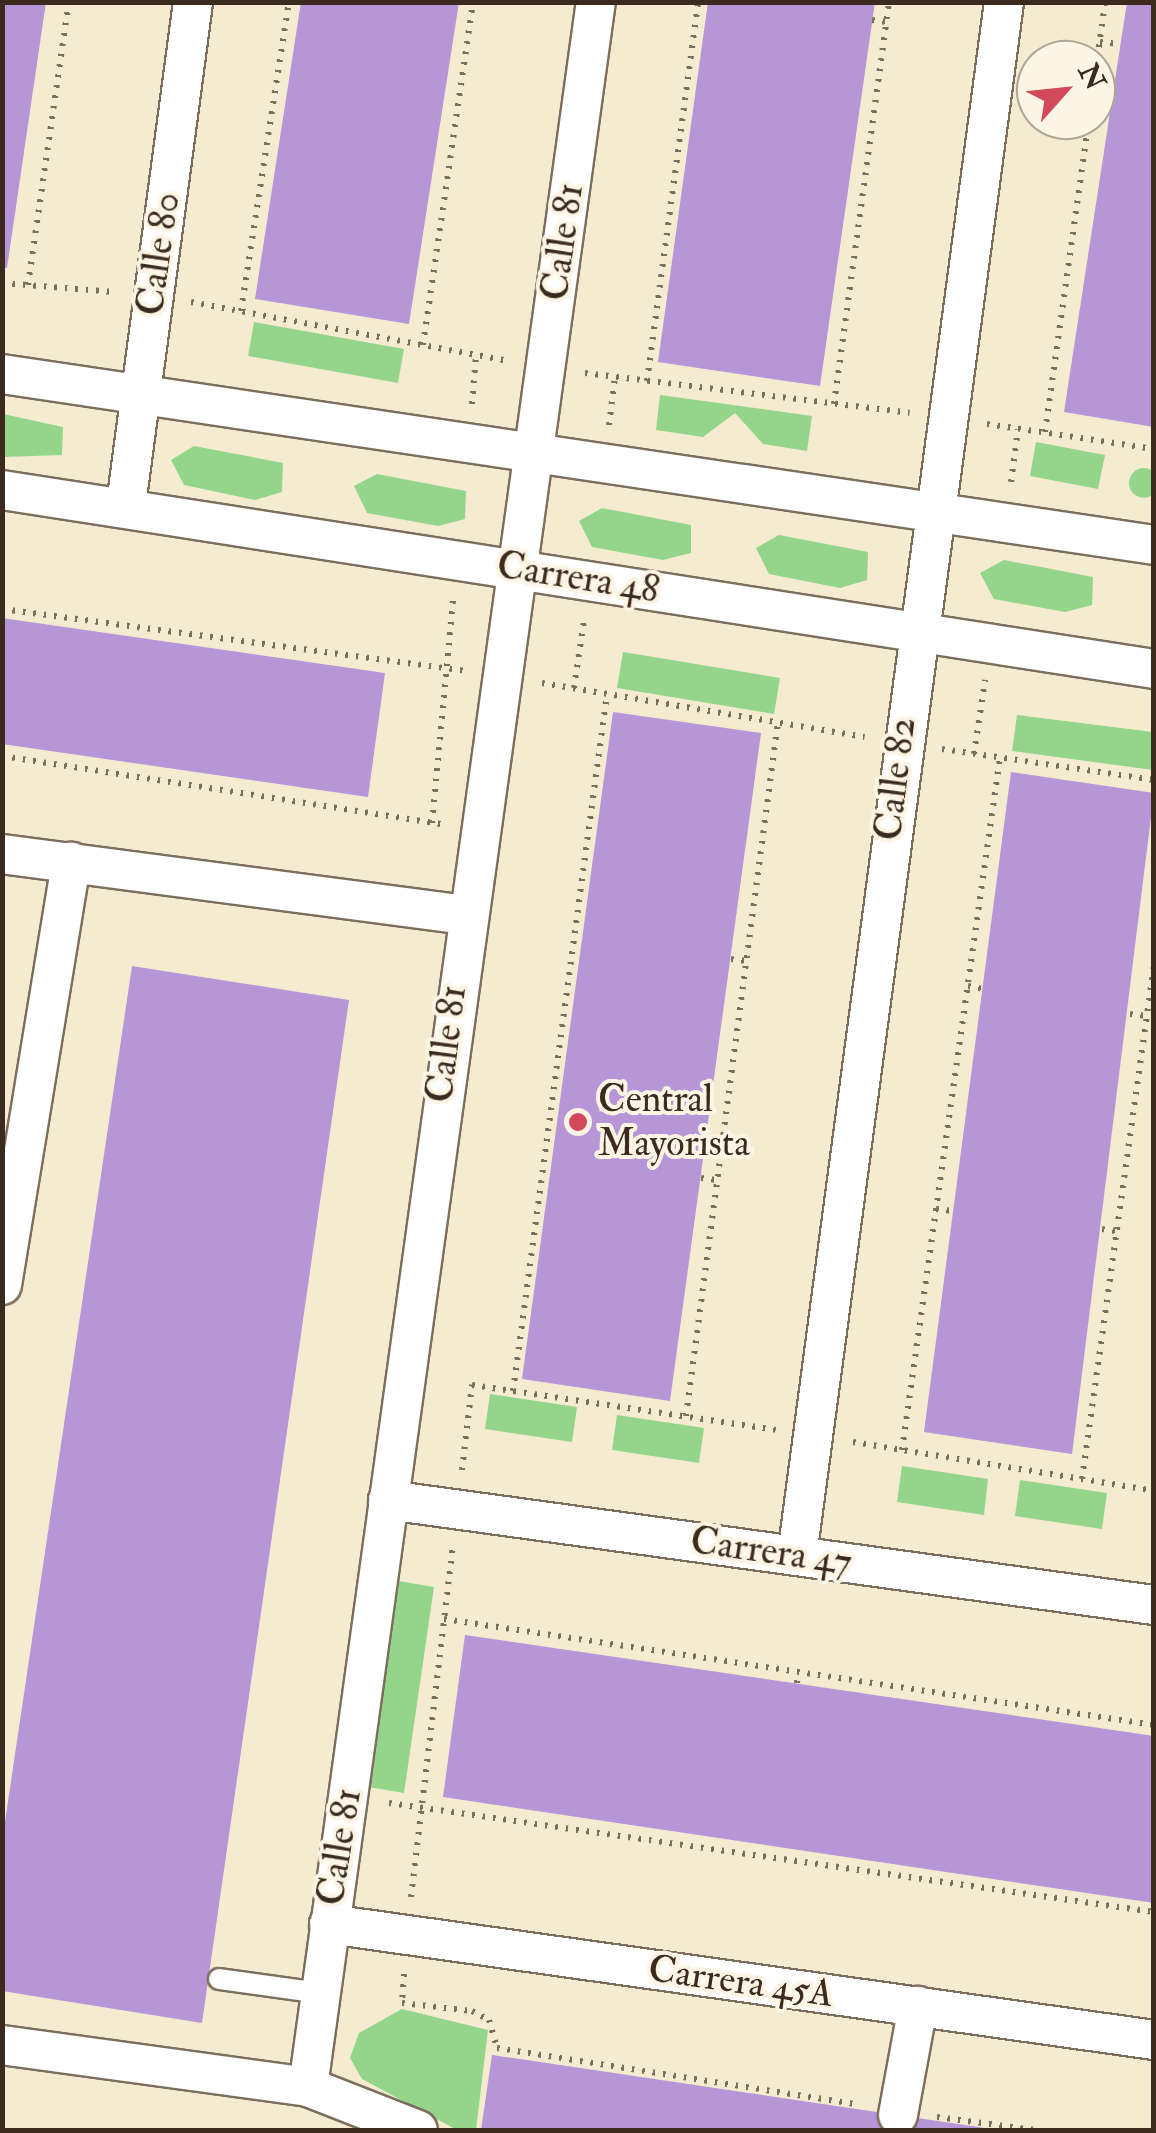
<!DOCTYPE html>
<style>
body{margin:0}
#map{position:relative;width:1156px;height:2133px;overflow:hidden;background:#f4ebd1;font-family:"IM FELL Double Pica",serif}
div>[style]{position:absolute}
.green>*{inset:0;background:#95d58b}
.round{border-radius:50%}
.building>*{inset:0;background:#b796d8}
.path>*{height:6px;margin-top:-3px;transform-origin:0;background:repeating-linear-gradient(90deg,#7c6e5d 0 2.5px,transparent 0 10.5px)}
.roads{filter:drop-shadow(2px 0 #7c6e5d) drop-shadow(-2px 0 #7c6e5d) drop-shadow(0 2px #7c6e5d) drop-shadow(0 -2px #7c6e5d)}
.service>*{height:20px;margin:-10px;padding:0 10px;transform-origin:10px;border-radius:10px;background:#fff}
.minor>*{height:38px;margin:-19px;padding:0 19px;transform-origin:19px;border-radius:19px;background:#fff}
.dots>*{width:28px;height:28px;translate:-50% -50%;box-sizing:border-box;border:5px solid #fcf5e5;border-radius:50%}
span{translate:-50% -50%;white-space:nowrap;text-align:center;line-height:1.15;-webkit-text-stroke:8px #fcf5e5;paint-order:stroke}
.street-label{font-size:38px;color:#3b2a1e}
.poi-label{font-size:38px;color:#3b2a1e}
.left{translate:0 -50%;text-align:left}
.frame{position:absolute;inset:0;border:5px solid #3b2a1e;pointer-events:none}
.north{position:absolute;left:1016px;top:40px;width:100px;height:100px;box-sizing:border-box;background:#fcf5e5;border:2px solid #afa495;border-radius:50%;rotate:63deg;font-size:28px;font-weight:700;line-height:40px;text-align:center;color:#3b2a1e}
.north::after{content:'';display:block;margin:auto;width:35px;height:45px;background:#d1495b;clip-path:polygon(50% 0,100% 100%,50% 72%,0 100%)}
</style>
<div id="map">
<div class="green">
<i style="clip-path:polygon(254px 322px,404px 349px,398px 383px,248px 356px)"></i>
<i style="clip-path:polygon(660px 395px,812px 416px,807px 451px,763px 444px,735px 413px,703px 437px,656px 430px)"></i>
<i style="clip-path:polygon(3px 414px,63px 427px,62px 455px,3px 457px)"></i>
<i style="clip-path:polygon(1036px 442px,1105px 455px,1098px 489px,1030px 476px)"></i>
<i style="clip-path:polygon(194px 446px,283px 463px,282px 492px,255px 500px,184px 485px,171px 460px)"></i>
<i class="round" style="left:1129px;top:468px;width:30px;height:30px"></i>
<i style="clip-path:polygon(377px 474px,466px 491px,465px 519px,438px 526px,367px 513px,354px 486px)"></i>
<i style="clip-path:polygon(602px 508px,691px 525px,691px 553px,663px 560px,592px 547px,579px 521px)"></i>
<i style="clip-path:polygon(779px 535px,868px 552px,867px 580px,840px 588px,769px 574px,756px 548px)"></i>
<i style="clip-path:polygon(1004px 560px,1093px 577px,1092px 605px,1065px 612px,994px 599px,980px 573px)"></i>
<i style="clip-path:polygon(623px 652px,780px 678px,774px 714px,617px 688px)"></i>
<i style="clip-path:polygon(1017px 715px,1153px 732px,1153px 770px,1012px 751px)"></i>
<i style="clip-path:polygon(490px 1394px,577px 1407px,572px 1442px,485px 1429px)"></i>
<i style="clip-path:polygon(617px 1415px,704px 1428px,699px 1463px,612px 1450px)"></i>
<i style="clip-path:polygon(902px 1466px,988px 1479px,984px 1515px,897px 1502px)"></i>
<i style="clip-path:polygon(1020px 1480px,1107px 1493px,1102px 1529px,1015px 1516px)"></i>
<i style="clip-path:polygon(399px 1581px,434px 1587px,404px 1793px,368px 1787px)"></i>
<i style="clip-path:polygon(402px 2009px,488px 2030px,476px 2130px,457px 2130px,362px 2079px,350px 2058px,359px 2033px)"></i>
</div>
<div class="building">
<i style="clip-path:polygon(2px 2px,46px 2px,7px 268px,2px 267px)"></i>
<i style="clip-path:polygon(301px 2px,459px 2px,409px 324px,255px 299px)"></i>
<i style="clip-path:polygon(708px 2px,875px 2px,820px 386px,658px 362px)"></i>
<i style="clip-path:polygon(1127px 2px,1154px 2px,1154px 427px,1064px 412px)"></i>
<i style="clip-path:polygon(2px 618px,385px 673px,368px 797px,2px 744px)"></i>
<i style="clip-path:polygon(613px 712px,761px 733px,670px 1401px,522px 1379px)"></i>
<i style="clip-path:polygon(1011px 772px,1154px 793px,1072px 1454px,924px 1432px)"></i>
<i style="clip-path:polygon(132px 966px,349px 1000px,202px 2023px,2px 1991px,2px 1842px)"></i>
<i style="clip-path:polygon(465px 1635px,1154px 1736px,1154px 1903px,443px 1797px)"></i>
<i style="clip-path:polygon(492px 2055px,985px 2128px,985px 2130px,481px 2130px)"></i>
</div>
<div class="path">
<i style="left:872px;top:20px;width:14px;rotate:8deg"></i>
<i style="left:1100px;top:42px;width:20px;rotate:6deg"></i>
<i style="left:1096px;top:68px;width:67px;rotate:-82.2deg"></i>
<i style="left:2px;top:283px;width:113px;rotate:4.6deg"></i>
<i style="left:28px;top:285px;width:286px;rotate:-81.8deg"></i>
<i style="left:191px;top:302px;width:322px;rotate:10.5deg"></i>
<i style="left:241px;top:311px;width:313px;rotate:-81.2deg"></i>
<i style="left:423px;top:345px;width:347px;rotate:-81.7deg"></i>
<i style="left:585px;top:373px;width:327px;rotate:7deg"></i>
<i style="left:647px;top:381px;width:382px;rotate:-82.3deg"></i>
<i style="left:472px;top:404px;width:49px;rotate:-85.3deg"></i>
<i style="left:834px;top:404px;width:406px;rotate:-82.2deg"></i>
<i style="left:987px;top:424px;width:169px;rotate:8.5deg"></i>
<i style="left:609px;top:425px;width:48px;rotate:-82.9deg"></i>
<i style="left:1045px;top:432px;width:315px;rotate:-82deg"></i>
<i style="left:1011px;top:482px;width:53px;rotate:-82.5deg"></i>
<i style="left:2px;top:609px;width:468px;rotate:7.6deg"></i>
<i style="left:542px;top:683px;width:327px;rotate:9.5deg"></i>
<i style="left:574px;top:688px;width:69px;rotate:-81.6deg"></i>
<i style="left:942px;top:749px;width:214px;rotate:8.3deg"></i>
<i style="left:974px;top:754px;width:75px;rotate:-81.5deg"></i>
<i style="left:2px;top:756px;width:444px;rotate:8.8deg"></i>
<i style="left:432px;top:823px;width:224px;rotate:-84.6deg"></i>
<i style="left:731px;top:959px;width:15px;rotate:8deg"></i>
<i style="left:968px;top:986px;width:15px;rotate:11deg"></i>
<i style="left:1130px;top:1014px;width:17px;rotate:7deg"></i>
<i style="left:701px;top:1178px;width:16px;rotate:7deg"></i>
<i style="left:936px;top:1209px;width:17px;rotate:7deg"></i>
<i style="left:1102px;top:1229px;width:14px;rotate:8deg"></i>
<i style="left:513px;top:1391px;width:703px;rotate:-82.32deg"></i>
<i style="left:686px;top:1416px;width:700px;rotate:-82.45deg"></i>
<i style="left:853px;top:1442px;width:305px;rotate:9.2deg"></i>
<i style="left:902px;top:1450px;width:700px;rotate:-81.95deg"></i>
<i style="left:462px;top:1470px;width:86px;rotate:-83.3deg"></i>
<i style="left:472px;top:1385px;width:307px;rotate:8.4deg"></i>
<i style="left:1082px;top:1479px;width:519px;rotate:-82.03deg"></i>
<i style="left:444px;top:1619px;width:718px;rotate:8.49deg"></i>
<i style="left:797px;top:1683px;width:10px;rotate:-84deg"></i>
<i style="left:389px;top:1803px;width:773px;rotate:8.11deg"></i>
<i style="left:411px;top:1897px;width:353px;rotate:-83.2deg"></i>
<i style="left:404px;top:1974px;width:29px;rotate:94deg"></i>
<i style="left:402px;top:2003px;width:70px;rotate:6.5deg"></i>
<i style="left:472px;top:2011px;width:19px;rotate:28deg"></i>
<i style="left:489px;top:2020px;width:29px;rotate:74deg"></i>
<i style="left:497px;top:2048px;width:367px;rotate:8.9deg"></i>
<i style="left:937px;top:2117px;width:99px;rotate:7.6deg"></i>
</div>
<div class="roads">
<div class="service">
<i style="left:219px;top:1979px;width:102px;rotate:7.9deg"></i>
</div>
<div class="minor">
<i style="left:2px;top:374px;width:1165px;rotate:8.44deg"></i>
<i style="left:2px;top:490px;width:1166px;rotate:8.83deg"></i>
<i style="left:126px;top:505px;width:507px;rotate:-82.41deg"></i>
<i style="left:2px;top:854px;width:465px;rotate:7.5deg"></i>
<i style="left:2px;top:1285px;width:429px;rotate:-80.7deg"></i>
<i style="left:388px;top:1500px;width:773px;rotate:7.81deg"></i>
<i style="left:797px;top:1556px;width:1568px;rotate:-82.41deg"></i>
<i style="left:329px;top:1924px;width:833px;rotate:8deg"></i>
<i style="left:2px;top:2045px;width:309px;rotate:7.8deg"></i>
<i style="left:308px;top:2087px;width:118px;rotate:21.4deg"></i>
<i style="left:308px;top:2087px;width:2105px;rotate:-82.14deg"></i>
<i style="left:898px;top:2115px;width:111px;rotate:-79.6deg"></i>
</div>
</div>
<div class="dots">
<i style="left:578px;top:1122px;background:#d1495b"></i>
</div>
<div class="street-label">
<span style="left:563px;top:242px;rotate:-82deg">Calle 81</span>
<span style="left:159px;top:254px;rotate:-82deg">Calle 80</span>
<span style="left:578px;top:578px;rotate:9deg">Carrera 48</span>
<span style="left:896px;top:779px;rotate:-83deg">Calle 82</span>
<span style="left:447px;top:1044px;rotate:-83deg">Calle 81</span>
<span style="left:771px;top:1552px;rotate:8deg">Carrera 47</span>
<span style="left:340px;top:1847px;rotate:-81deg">Calle 81</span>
<span style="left:741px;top:1982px;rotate:8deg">Carrera 45A</span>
</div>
<div class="poi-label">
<span class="left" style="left:598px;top:1122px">Central<br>Mayorista</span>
</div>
<div class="frame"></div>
<div class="north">N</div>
</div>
